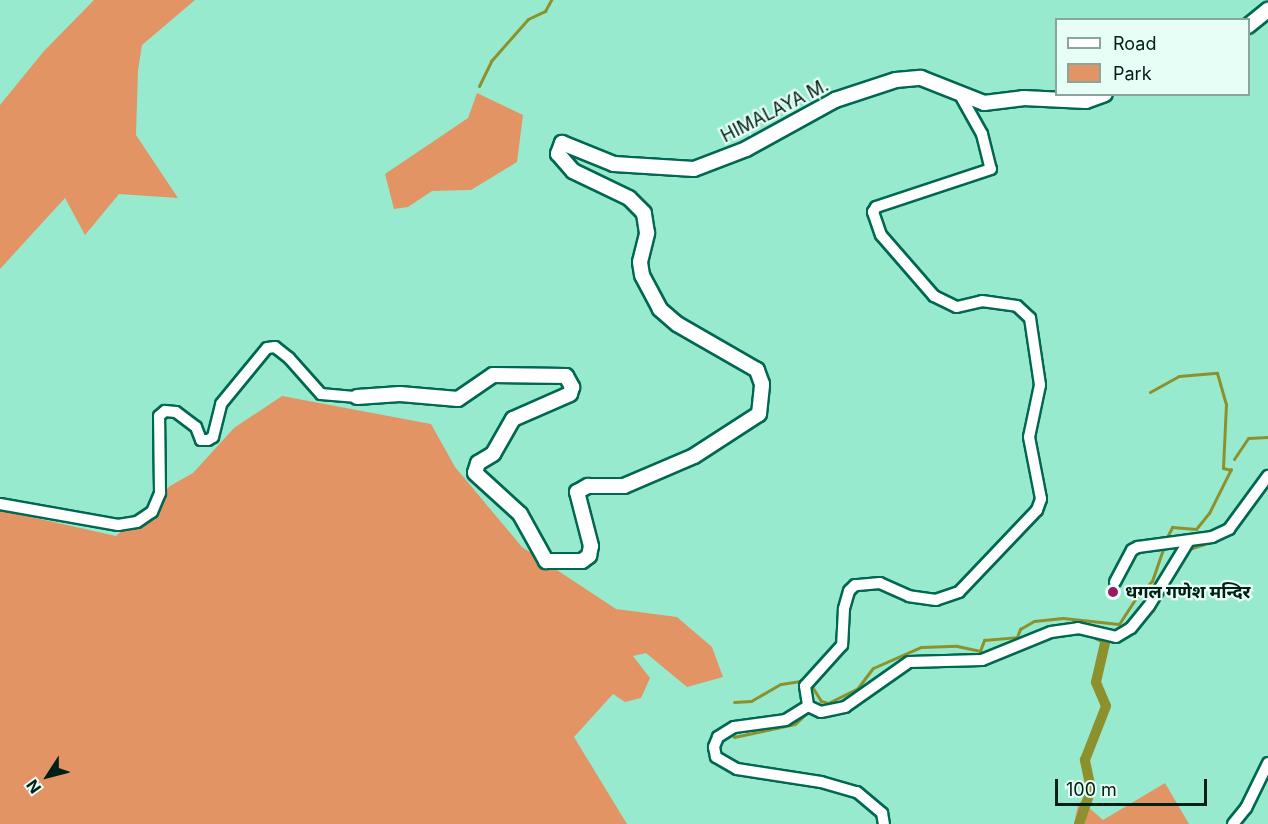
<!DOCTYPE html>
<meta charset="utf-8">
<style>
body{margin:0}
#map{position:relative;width:1268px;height:824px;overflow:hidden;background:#98eacf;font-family:Inter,"Noto Sans Devanagari",sans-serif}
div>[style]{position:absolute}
.green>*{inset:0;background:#e29464}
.stream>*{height:3px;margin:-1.5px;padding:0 1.5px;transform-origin:1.5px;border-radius:1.5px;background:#8d912d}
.canal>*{height:10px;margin:-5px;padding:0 5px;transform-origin:5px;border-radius:5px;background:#8d912d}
.roads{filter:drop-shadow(2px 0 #006751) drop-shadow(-2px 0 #006751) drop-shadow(0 2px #006751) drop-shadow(0 -2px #006751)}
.minor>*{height:10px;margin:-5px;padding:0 5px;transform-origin:5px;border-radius:5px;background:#fff}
.tertiary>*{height:14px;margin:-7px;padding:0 7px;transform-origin:7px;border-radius:7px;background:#fff}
.dots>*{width:16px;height:16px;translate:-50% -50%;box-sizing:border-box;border:3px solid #e6fef5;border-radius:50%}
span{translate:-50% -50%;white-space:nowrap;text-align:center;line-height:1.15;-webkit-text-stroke:4.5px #e6fef5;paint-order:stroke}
.street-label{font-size:18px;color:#001f15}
.poi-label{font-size:18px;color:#001f15;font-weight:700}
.left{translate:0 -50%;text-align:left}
.legend{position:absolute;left:1055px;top:18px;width:195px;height:78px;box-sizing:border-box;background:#e6fef5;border:2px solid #8aa59b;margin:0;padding:8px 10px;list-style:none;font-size:18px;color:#001f15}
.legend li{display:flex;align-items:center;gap:12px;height:30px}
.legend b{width:30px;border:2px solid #8aa59b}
.north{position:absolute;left:18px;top:746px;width:60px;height:60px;-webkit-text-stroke:4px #e6fef5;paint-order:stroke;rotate:234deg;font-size:16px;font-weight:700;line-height:24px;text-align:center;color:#001f15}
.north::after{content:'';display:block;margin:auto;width:21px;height:27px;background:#001f15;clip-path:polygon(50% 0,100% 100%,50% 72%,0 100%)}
.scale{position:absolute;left:1055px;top:779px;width:152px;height:27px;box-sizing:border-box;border:3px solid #001f15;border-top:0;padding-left:8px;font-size:18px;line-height:21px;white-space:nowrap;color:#001f15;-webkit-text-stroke:4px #e6fef5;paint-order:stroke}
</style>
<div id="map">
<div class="green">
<i style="clip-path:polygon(94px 0,195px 0,142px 45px,138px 70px,136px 135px,178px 198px,119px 194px,85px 235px,65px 198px,0 269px,0 105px,44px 51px)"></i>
<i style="clip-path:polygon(477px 93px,523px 115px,517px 162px,471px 190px,432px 191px,408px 207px,394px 209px,385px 174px,468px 118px)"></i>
<i style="clip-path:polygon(282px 396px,431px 424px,455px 467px,522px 547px,616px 609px,677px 617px,712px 647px,723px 677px,687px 687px,646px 653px,633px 656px,650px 678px,641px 698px,625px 702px,613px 694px,574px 737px,627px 824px,0 824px,0 510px,116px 536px,170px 486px,193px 473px,234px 428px)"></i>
<i style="clip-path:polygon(1087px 761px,1094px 781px,1088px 807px,1103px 820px,1165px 783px,1189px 824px,1074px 824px,1078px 805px,1086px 795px,1086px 771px,1082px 767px)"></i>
</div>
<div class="stream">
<i style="left:479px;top:86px;width:28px;rotate:-64deg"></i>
<i style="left:491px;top:61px;width:56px;rotate:-48.6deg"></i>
<i style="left:528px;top:19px;width:19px;rotate:-25deg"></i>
<i style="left:545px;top:11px;width:13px;rotate:-61deg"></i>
<i style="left:1150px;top:392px;width:33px;rotate:-29deg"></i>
<i style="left:1179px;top:376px;width:38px;rotate:-5deg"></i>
<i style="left:1217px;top:373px;width:32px;rotate:74deg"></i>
<i style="left:1226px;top:404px;width:64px;rotate:92.7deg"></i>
<i style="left:1223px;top:468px;width:8px;rotate:14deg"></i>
<i style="left:1234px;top:459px;width:25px;rotate:-56deg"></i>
<i style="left:1248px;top:438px;width:20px;rotate:-3deg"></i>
<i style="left:1165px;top:541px;width:16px;rotate:-63deg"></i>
<i style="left:1172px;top:527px;width:24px;rotate:5deg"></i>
<i style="left:1196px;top:529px;width:21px;rotate:-51deg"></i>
<i style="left:1209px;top:513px;width:49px;rotate:-63.4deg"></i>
<i style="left:1189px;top:549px;width:32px;rotate:-18deg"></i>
<i style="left:982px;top:561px;width:59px;rotate:-47.1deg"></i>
<i style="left:929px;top:595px;width:32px;rotate:-18deg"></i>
<i style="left:1089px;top:635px;width:18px;rotate:27deg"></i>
<i style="left:965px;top:665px;width:26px;rotate:-7deg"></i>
<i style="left:811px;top:685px;width:19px;rotate:58deg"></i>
<i style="left:821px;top:701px;width:7px;rotate:16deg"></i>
<i style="left:828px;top:703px;width:32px;rotate:-26deg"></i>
<i style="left:857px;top:689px;width:26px;rotate:-53deg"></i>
<i style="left:873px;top:668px;width:52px;rotate:-23.6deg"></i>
<i style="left:921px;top:647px;width:36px;rotate:-2deg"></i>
<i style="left:957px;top:646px;width:24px;rotate:12deg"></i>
<i style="left:980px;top:651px;width:12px;rotate:-70deg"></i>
<i style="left:984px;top:640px;width:33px;rotate:-5deg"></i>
<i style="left:1017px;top:637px;width:9px;rotate:-69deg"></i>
<i style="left:1020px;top:629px;width:16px;rotate:-30deg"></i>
<i style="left:1034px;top:621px;width:29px;rotate:-6deg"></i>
<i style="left:1063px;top:618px;width:56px;rotate:6.1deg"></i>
<i style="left:1119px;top:624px;width:30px;rotate:-57deg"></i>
<i style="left:1135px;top:599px;width:25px;rotate:-47deg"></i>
<i style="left:1152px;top:581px;width:36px;rotate:-71deg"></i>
<i style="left:734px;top:702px;width:17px;rotate:-3deg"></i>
<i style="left:751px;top:701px;width:34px;rotate:-30deg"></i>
<i style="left:781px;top:684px;width:18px;rotate:-9deg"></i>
<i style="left:854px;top:707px;width:20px;rotate:-37deg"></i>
<i style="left:734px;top:737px;width:62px;rotate:-12deg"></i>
<i style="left:795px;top:724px;width:22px;rotate:-43deg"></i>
</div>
<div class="canal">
<i style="left:1079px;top:824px;width:37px;rotate:-71deg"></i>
<i style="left:1091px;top:789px;width:30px;rotate:-102deg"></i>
<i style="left:1085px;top:760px;width:58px;rotate:-68.7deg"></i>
<i style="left:1106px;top:706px;width:26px;rotate:-113deg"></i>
<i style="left:1096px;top:682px;width:40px;rotate:-77deg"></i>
</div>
<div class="roads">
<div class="minor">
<i style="left:959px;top:93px;width:47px;rotate:60.7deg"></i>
<i style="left:982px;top:134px;width:36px;rotate:76deg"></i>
<i style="left:991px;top:169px;width:121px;rotate:161.7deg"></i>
<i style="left:876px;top:207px;width:6px;rotate:121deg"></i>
<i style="left:873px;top:212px;width:24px;rotate:71deg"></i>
<i style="left:881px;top:235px;width:81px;rotate:49deg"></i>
<i style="left:934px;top:296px;width:25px;rotate:26deg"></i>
<i style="left:957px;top:307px;width:26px;rotate:-13deg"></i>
<i style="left:982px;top:301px;width:35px;rotate:8deg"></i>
<i style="left:1017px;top:306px;width:18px;rotate:43deg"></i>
<i style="left:1030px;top:318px;width:68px;rotate:81.5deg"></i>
<i style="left:1040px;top:385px;width:53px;rotate:101.9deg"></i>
<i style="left:1029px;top:437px;width:63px;rotate:79deg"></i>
<i style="left:1041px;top:499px;width:12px;rotate:110deg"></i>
<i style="left:1037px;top:510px;width:113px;rotate:133.6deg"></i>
<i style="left:959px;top:592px;width:24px;rotate:161deg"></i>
<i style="left:936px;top:600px;width:27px;rotate:-172deg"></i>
<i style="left:909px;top:596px;width:32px;rotate:-156deg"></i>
<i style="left:880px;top:583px;width:25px;rotate:175deg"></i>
<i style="left:855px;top:585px;width:8px;rotate:135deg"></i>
<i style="left:849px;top:591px;width:19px;rotate:106deg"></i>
<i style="left:844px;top:609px;width:36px;rotate:93deg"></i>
<i style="left:842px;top:645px;width:55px;rotate:132.1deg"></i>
<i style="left:805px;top:686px;width:20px;rotate:81deg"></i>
<i style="left:808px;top:706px;width:14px;rotate:25deg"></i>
<i style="left:821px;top:712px;width:25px;rotate:-12deg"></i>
<i style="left:845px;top:707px;width:78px;rotate:-35.1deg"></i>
<i style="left:909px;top:662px;width:73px;rotate:-1.6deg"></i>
<i style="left:982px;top:660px;width:74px;rotate:-22.1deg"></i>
<i style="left:1051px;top:632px;width:27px;rotate:-8deg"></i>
<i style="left:1078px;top:628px;width:39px;rotate:13deg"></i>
<i style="left:1116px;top:637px;width:17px;rotate:-31deg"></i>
<i style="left:1131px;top:628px;width:28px;rotate:-51deg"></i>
<i style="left:1149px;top:606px;width:75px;rotate:-58.6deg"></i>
<i style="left:0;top:504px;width:120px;rotate:10.1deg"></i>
<i style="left:118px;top:525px;width:19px;rotate:-9deg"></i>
<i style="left:137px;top:522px;width:18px;rotate:-34deg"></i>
<i style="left:152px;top:512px;width:21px;rotate:-67deg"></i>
<i style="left:160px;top:493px;width:77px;rotate:-90.7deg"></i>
<i style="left:159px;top:416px;width:8px;rotate:-40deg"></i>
<i style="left:165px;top:411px;width:11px;rotate:5deg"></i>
<i style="left:176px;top:412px;width:25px;rotate:37deg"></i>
<i style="left:196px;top:427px;width:14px;rotate:69deg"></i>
<i style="left:201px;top:440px;width:7px"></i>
<i style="left:208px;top:440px;width:6px;rotate:-31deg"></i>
<i style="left:213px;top:437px;width:34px;rotate:-76deg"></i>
<i style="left:221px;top:404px;width:72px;rotate:-50.6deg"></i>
<i style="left:267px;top:348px;width:8px;rotate:-7deg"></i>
<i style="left:275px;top:347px;width:18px;rotate:38deg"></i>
<i style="left:289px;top:358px;width:48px;rotate:48.4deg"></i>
<i style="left:321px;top:394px;width:36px;rotate:5deg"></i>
<i style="left:1115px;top:582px;width:36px;rotate:-62deg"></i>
<i style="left:1132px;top:550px;width:7px;rotate:-27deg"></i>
<i style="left:1138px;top:547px;width:75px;rotate:-7.7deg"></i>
<i style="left:1212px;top:537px;width:19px;rotate:-25deg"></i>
<i style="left:1229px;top:529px;width:66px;rotate:-53.7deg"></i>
<i style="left:808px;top:706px;width:26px;rotate:148deg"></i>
<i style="left:786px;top:720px;width:52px;rotate:172.3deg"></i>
<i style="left:734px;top:727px;width:19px;rotate:148deg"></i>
<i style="left:718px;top:737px;width:11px;rotate:112deg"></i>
<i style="left:714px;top:747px;width:10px;rotate:79deg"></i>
<i style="left:716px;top:757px;width:24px;rotate:30deg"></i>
<i style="left:737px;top:769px;width:85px;rotate:8.8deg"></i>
<i style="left:821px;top:782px;width:37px;rotate:16deg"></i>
<i style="left:857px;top:792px;width:33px;rotate:40deg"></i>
<i style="left:882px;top:813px;width:11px;rotate:80deg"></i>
<i style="left:1233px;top:824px;width:21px;rotate:-51deg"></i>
<i style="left:1246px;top:808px;width:50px;rotate:-63.9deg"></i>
</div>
<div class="tertiary">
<i style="left:1248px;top:26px;width:26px;rotate:-39deg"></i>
<i style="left:357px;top:397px;width:43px;rotate:-4deg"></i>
<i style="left:400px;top:394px;width:58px;rotate:4.9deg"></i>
<i style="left:458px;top:399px;width:42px;rotate:-34.4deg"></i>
<i style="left:493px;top:375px;width:73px;rotate:0.8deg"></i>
<i style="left:566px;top:376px;width:13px;rotate:61deg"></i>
<i style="left:572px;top:387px;width:7px;rotate:106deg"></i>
<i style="left:570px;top:394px;width:62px;rotate:156.3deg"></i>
<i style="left:513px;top:419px;width:40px;rotate:119.7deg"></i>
<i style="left:493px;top:454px;width:17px;rotate:149deg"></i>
<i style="left:478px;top:463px;width:10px;rotate:107deg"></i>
<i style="left:475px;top:473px;width:61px;rotate:42.3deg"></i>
<i style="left:520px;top:514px;width:54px;rotate:61deg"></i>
<i style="left:546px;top:561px;width:36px"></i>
<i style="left:582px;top:561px;width:9px;rotate:-36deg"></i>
<i style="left:589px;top:556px;width:10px;rotate:-79deg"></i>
<i style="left:591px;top:546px;width:56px;rotate:-104.5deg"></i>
<i style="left:577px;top:492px;width:13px;rotate:-29deg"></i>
<i style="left:588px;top:486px;width:36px"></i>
<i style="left:624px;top:486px;width:76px;rotate:-23.2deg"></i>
<i style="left:694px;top:456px;width:77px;rotate:-32.9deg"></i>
<i style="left:759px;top:414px;width:30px;rotate:-84deg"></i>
<i style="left:762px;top:384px;width:15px;rotate:-110deg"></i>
<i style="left:757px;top:370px;width:92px;rotate:-150.1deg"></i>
<i style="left:677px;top:324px;width:23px;rotate:-139deg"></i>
<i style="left:660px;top:309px;width:38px;rotate:-118deg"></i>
<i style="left:642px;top:275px;width:13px;rotate:-99deg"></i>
<i style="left:640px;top:262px;width:30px;rotate:-76deg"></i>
<i style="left:647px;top:233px;width:20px;rotate:-99deg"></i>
<i style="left:644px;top:213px;width:21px;rotate:-135deg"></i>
<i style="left:629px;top:198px;width:62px;rotate:-154.3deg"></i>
<i style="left:573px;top:171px;width:23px;rotate:-131deg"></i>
<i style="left:558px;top:154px;width:12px;rotate:-70deg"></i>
<i style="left:562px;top:143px;width:56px;rotate:22deg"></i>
<i style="left:614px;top:164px;width:80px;rotate:3.6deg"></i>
<i style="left:694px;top:169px;width:56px;rotate:-21deg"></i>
<i style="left:746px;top:149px;width:102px;rotate:-28.8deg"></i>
<i style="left:835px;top:100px;width:64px;rotate:-18.2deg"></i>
<i style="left:896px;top:80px;width:25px;rotate:-5deg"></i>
<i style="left:921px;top:78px;width:68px;rotate:21.6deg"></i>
<i style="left:984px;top:103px;width:39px;rotate:-7deg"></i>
<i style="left:1023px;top:98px;width:63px;rotate:2.7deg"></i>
<i style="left:1086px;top:101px;width:20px;rotate:-20deg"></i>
</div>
</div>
<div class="dots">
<i style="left:1113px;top:592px;background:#9e1766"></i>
</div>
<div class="street-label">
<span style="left:775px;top:111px;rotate:-27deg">HIMALAYA M.</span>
</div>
<div class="poi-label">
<span class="left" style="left:1125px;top:592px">धगल गणेश मन्दिर</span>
</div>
<ul class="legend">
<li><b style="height:8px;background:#fff"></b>Road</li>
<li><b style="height:16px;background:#e29464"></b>Park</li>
</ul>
<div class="north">N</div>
<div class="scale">100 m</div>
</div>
